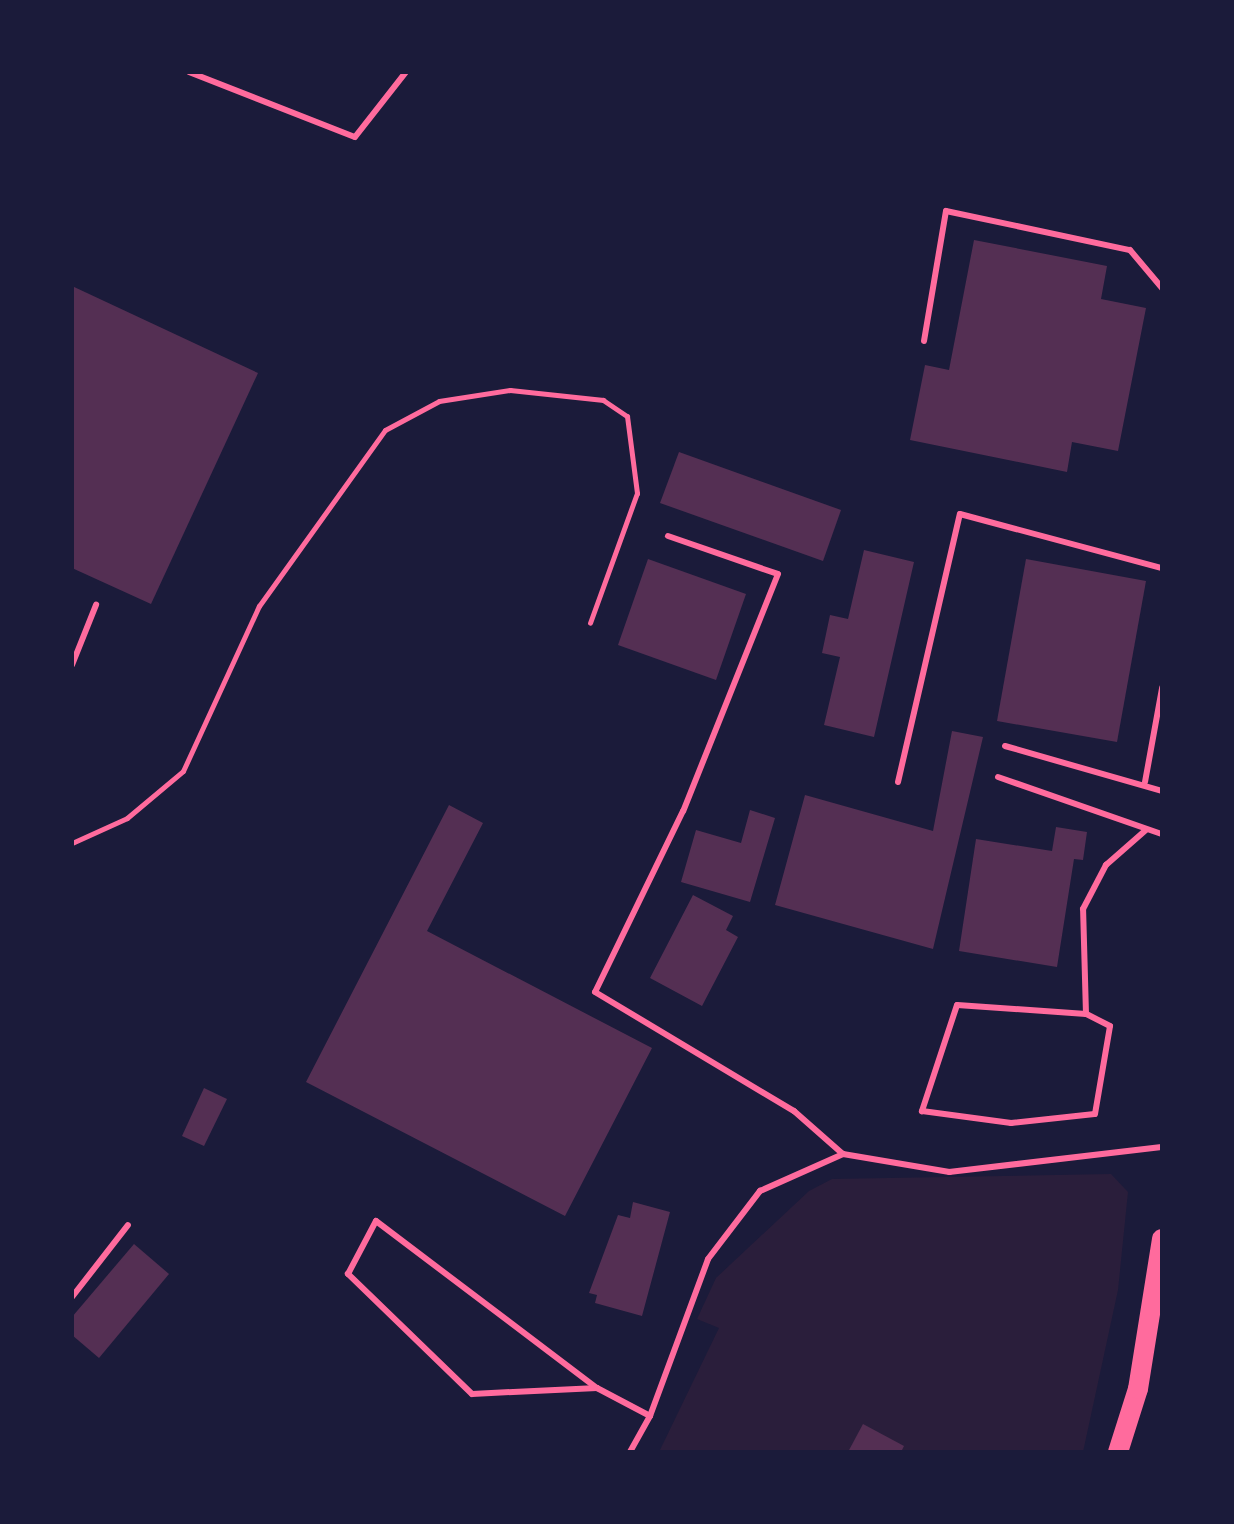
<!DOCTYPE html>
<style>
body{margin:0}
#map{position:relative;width:1234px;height:1524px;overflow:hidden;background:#1b1b3a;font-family:"Open Sans",sans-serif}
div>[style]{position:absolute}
.green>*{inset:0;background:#2a1e3b}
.building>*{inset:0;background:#542f53}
.path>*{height:5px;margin:-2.5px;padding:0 2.5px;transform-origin:2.5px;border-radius:2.5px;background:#ff6b9d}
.service>*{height:6px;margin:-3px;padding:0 3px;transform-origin:3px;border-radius:3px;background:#ff6b9d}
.primary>*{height:20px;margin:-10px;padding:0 10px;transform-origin:10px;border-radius:10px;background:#ff6b9d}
span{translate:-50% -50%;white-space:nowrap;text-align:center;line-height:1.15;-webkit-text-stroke:7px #1b1b3a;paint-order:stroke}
.frame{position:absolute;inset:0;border:74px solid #1b1b3a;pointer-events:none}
</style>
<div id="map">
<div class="green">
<i style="clip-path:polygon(1111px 1174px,1128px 1192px,1118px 1290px,1083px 1452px,659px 1452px,719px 1328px,697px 1319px,716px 1278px,809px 1191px,832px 1179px)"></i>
</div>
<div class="building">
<i style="clip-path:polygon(974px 240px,1107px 266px,1101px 299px,1146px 308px,1118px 451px,1072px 442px,1067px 472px,910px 440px,925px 365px,949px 370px)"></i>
<i style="clip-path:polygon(72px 286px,258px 373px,151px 604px,72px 568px)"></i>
<i style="clip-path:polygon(679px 452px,841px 510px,823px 561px,660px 503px)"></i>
<i style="clip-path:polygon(864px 550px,914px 562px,874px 737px,824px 725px,840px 657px,822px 653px,830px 615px,848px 619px)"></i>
<i style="clip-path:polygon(648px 559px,746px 594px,716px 680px,618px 645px)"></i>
<i style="clip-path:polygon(1026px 559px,1146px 581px,1117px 742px,997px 721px)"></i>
<i style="clip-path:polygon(952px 731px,983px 737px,933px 949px,775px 905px,805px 795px,933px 831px)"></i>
<i style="clip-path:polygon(449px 805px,483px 823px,427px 931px,652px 1048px,565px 1216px,306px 1082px)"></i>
<i style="clip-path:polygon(750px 810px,775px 818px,750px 902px,681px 882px,696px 830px,741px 843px)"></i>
<i style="clip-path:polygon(1056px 827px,1087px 832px,1083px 860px,1074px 859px,1057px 967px,959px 951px,976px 839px,1052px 851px)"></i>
<i style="clip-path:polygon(693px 895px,733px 916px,726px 930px,738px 937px,702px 1006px,650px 978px)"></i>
<i style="clip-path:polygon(204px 1088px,227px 1099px,204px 1146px,182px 1136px)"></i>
<i style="clip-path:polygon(633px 1202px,670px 1212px,642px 1316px,595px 1303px,597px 1295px,589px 1293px,618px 1215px,630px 1218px)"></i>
<i style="clip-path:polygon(134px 1244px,169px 1274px,99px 1358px,72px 1335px,72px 1317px)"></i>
<i style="clip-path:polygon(863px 1424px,904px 1446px,901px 1452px,848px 1452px)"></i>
</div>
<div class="path">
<i style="left:72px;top:843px;width:60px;rotate:-24.4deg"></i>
<i style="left:127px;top:818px;width:73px;rotate:-40deg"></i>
<i style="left:183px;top:771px;width:182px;rotate:-65.3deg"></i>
<i style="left:259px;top:606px;width:216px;rotate:-54.4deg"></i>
<i style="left:385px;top:430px;width:61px;rotate:-28.2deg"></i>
<i style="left:439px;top:401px;width:72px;rotate:-8.8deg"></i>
<i style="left:510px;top:390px;width:94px;rotate:6.1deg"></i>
<i style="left:603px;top:400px;width:29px;rotate:34deg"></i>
<i style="left:627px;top:416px;width:78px;rotate:82.6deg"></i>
<i style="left:637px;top:493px;width:138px;rotate:109.9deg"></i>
</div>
<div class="service">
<i style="left:189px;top:72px;width:178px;rotate:21.4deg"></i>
<i style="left:355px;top:137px;width:83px;rotate:-51.9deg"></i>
<i style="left:924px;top:341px;width:132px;rotate:-80.4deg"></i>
<i style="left:946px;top:211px;width:188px;rotate:12deg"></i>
<i style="left:1130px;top:250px;width:50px;rotate:49.9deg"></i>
<i style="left:668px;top:536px;width:116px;rotate:19.1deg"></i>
<i style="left:778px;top:574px;width:255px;rotate:111.8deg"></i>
<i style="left:683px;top:811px;width:201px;rotate:115.9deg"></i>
<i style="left:595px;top:992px;width:232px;rotate:30.9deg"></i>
<i style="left:794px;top:1111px;width:65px;rotate:41.3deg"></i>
<i style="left:72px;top:665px;width:65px;rotate:-68.2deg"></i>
<i style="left:1005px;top:746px;width:163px;rotate:16deg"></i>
<i style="left:998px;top:777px;width:174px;rotate:19.2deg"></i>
<i style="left:898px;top:782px;width:275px;rotate:-77deg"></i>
<i style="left:960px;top:514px;width:209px;rotate:15deg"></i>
<i style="left:1145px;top:782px;width:96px;rotate:-79.7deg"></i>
<i style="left:1086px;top:1014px;width:129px;rotate:-176deg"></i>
<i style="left:957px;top:1005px;width:112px;rotate:108.3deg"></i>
<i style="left:922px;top:1111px;width:90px;rotate:7.7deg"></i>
<i style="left:1011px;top:1123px;width:84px;rotate:-6.1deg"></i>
<i style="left:1095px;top:1114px;width:89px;rotate:-80.3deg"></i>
<i style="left:1110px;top:1026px;width:27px;rotate:-153deg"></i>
<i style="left:1086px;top:1014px;width:105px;rotate:-91.6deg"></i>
<i style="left:1083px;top:909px;width:50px;rotate:-62.4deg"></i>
<i style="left:1106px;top:865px;width:53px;rotate:-41.2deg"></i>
<i style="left:72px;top:1297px;width:91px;rotate:-52.1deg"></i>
<i style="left:597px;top:1388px;width:125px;rotate:177.3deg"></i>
<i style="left:472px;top:1394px;width:173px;rotate:-135.9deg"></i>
<i style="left:348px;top:1274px;width:60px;rotate:-62.2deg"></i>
<i style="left:376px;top:1221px;width:277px;rotate:37.1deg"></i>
<i style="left:597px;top:1388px;width:60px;rotate:27.8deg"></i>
<i style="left:650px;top:1416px;width:41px;rotate:119.1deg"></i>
<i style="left:650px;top:1416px;width:167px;rotate:-69.7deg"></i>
<i style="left:708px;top:1259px;width:86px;rotate:-52.6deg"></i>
<i style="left:760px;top:1191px;width:91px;rotate:-24deg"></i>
<i style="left:843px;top:1154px;width:108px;rotate:9.6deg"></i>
<i style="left:949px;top:1172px;width:214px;rotate:-6.7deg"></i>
</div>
<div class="primary">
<i style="left:1118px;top:1452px;width:66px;rotate:-72.4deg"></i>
<i style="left:1138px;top:1389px;width:152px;rotate:-80.9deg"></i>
</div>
<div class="frame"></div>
</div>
